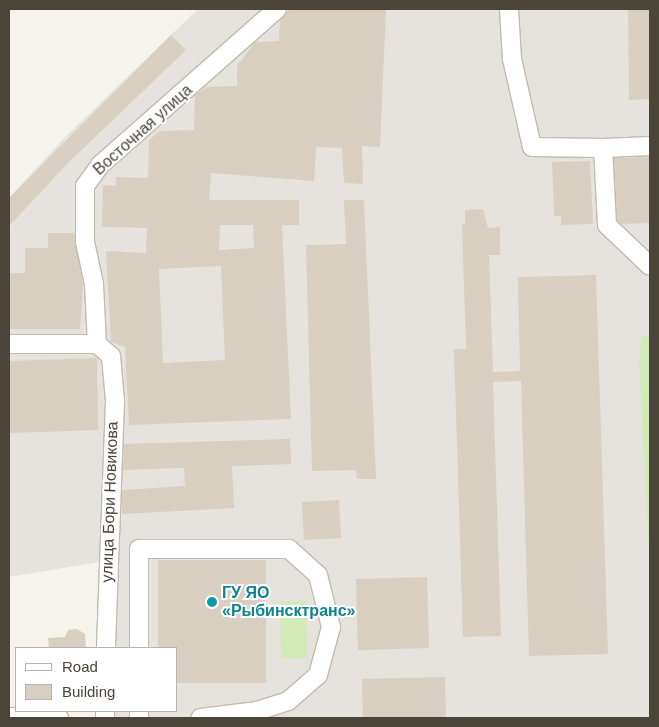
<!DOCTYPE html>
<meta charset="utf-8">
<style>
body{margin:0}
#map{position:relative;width:659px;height:727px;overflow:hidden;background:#f6f3ec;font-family:Arial,sans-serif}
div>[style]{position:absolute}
.industrial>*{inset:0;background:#e6e2dd}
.green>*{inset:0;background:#d2eab5}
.building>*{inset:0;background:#d8cfc1}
.roads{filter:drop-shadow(1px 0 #c2bbae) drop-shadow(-1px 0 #c2bbae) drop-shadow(0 1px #c2bbae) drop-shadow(0 -1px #c2bbae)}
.minor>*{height:18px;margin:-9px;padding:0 9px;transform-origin:9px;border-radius:9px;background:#fff}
.dots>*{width:14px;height:14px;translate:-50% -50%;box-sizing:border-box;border:2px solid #fff;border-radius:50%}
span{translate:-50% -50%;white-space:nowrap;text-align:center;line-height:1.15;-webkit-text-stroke:4px #fff;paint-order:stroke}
.street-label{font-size:16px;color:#4b4439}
.culture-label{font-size:16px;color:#0d838f;font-weight:700}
.left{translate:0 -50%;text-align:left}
.frame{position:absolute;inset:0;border:10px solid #4b4439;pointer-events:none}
.legend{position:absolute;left:15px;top:647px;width:162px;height:65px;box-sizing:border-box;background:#fff;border:1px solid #b7b4b0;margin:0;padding:6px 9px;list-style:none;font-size:15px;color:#4b4439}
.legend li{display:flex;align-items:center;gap:10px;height:25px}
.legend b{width:25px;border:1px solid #b7b4b0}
</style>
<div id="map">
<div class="industrial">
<i style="clip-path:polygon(198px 9px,650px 9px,650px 718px,114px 718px,114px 711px,176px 711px,176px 648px,116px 648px,119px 527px,101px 527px,99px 562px,9px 577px,9px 198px,64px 138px)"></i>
</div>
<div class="green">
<i style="clip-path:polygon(642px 335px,650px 338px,650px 565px,639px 362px)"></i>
<i style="clip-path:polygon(280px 601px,306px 601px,307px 658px,281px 658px)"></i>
</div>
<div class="building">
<i style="clip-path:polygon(evenodd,290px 9px,386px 9px,380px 147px,362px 146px,363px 184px,344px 183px,342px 148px,316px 147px,314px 181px,211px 173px,209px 200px,299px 200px,299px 225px,282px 225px,291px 419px,129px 425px,125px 347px,111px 342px,106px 251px,146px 253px,147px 228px,102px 227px,103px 185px,116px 186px,116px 177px,148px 178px,149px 140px,160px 131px,194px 130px,195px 95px,208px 87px,237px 86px,237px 66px,255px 42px,279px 41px,280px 20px,290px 9px,220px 225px,253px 225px,254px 248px,219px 250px,220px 225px,290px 9px,221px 266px,225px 360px,163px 363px,159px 269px,221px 266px)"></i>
<i style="clip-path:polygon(628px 9px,650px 9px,650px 99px,629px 100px)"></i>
<i style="clip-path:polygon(171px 35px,186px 50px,68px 163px,9px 226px,9px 198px)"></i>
<i style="clip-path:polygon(650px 157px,650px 223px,621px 224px,617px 220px,614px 158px)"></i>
<i style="clip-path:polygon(590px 161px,593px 224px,561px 225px,561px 216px,554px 216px,552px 162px)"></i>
<i style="clip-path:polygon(344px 200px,364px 200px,376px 479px,357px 479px,356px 470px,312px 471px,306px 245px,346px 244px)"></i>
<i style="clip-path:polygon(483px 209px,488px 228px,500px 227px,500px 255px,489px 255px,493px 372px,520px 371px,518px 277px,596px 275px,608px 654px,529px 656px,521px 381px,493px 382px,501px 636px,463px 637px,454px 349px,466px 349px,462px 224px,465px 224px,465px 210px)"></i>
<i style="clip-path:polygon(48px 233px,74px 233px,83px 284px,80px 329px,9px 329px,9px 273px,25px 273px,25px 248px,48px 248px)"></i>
<i style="clip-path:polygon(97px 358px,98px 430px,9px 433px,9px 361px)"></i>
<i style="clip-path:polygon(290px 439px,291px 464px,232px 466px,234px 508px,122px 514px,122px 490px,185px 486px,184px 468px,123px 470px,124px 444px)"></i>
<i style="clip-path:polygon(339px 500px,341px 538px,304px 540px,302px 502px)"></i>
<i style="clip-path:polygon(158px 560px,266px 560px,266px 683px,176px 683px,176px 648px,158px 648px)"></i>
<i style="clip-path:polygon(427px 577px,429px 648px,358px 650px,356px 579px)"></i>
<i style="clip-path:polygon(77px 629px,85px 634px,86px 648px,49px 648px,48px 638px,65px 637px,68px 630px)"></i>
<i style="clip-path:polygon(445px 677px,446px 718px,363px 718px,362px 679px)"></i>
</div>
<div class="roads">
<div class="minor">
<i style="left:509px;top:9px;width:50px;rotate:86.6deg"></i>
<i style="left:512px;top:59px;width:90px;rotate:77.2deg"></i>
<i style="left:532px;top:147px;width:71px;rotate:0.8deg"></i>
<i style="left:650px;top:146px;width:47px;rotate:177.6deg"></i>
<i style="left:603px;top:148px;width:77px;rotate:87deg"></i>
<i style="left:607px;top:225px;width:59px;rotate:43.6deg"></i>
<i style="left:9px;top:344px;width:88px"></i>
<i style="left:97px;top:344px;width:18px;rotate:41deg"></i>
<i style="left:111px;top:356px;width:45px;rotate:84.9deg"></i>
<i style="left:115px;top:401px;width:247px;rotate:92.1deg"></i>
<i style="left:97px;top:344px;width:60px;rotate:-92.9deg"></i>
<i style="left:94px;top:284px;width:43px;rotate:-102.1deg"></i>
<i style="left:85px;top:242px;width:56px;rotate:-90deg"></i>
<i style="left:85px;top:186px;width:26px;rotate:-54deg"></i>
<i style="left:100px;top:165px;width:236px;rotate:-41.4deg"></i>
<i style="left:139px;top:648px;width:99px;rotate:-90deg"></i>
<i style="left:139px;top:549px;width:150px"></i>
<i style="left:289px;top:549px;width:39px;rotate:42deg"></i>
<i style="left:318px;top:575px;width:54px;rotate:76deg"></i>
<i style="left:331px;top:627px;width:50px;rotate:105.2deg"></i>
<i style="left:318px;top:675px;width:40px;rotate:139deg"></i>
<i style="left:288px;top:701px;width:32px;rotate:162deg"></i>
<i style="left:258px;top:711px;width:58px;rotate:173.1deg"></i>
<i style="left:139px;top:711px;width:7px;rotate:90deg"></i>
<i style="left:9px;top:717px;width:50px;rotate:1.1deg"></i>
<i style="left:105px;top:718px;width:7px;rotate:-90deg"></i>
</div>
</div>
<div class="dots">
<i style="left:212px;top:602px;background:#0f9aa8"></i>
</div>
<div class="street-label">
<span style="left:143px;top:130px;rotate:-42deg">Восточная улица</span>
<span style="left:110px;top:502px;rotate:-88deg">улица Бори Новикова</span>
</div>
<div class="culture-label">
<span class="left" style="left:222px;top:602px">ГУ ЯО<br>«Рыбинсктранс»</span>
</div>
<div class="frame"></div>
<ul class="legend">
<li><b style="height:6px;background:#fff"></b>Road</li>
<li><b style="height:14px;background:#d8cfc1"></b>Building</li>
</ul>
</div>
